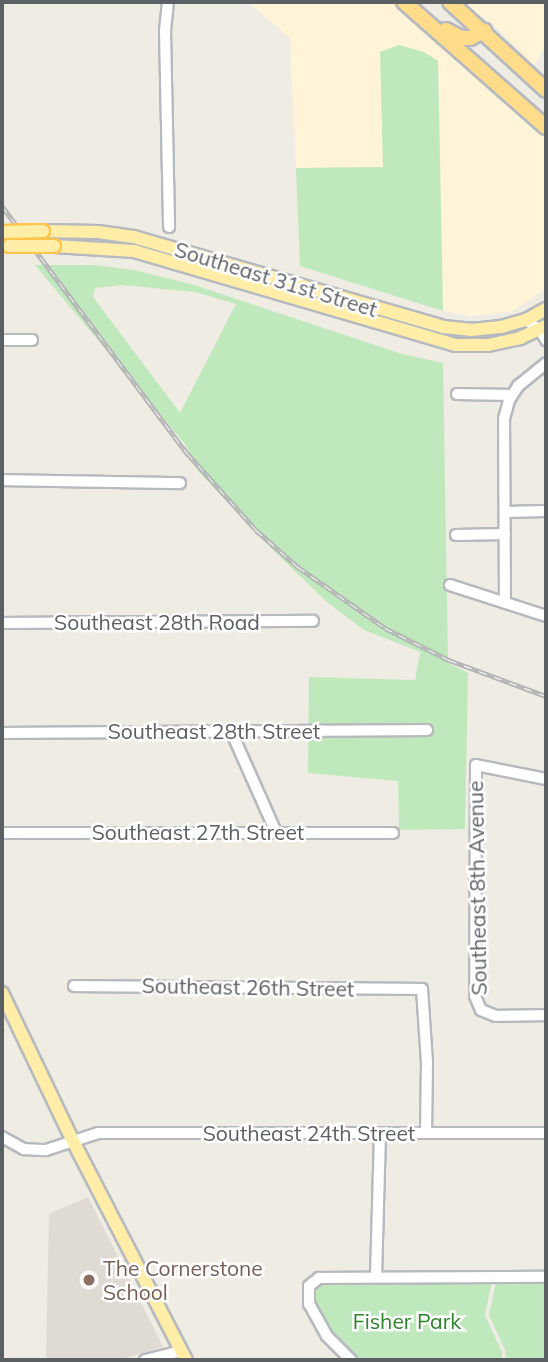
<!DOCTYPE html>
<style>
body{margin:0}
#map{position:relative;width:548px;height:1362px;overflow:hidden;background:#efece3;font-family:Mulish,sans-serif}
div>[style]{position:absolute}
.commercial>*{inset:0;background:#fff4d8}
.education>*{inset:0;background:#dfdbd2}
.green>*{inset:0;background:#bfe9bd}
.roads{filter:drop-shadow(2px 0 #b6babf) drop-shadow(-2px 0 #b6babf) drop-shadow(0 2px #b6babf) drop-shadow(0 -2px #b6babf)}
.minor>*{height:10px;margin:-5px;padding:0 5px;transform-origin:5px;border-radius:5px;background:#fff}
.major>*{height:12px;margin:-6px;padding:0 6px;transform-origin:6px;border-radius:6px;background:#ffeda8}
.highway>*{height:14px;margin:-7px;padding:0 7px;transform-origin:7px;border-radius:7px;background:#ffdc8a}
.rail>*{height:5px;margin-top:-2.5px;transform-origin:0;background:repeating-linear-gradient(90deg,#fff 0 8px,#b5b6b6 0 16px);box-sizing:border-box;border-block:2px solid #b5b6b6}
.bridges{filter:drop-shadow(2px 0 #fec54d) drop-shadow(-2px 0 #fec54d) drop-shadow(0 2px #fec54d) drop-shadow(0 -2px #fec54d)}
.major-bridge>*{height:12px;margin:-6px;padding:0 6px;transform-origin:6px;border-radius:6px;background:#ffeda8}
.dots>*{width:19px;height:19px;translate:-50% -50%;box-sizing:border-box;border:4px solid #fff;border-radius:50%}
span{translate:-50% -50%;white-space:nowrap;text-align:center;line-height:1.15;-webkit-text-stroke:5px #fff;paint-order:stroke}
.street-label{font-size:21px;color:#5b6065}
.education-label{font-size:21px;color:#785e54}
.left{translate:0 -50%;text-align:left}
.park-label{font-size:21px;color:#2c832c}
.frame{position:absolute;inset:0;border:4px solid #5b6065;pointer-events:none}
</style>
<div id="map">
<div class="commercial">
<i style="clip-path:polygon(248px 2px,396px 2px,546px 133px,546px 289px,511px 312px,470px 316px,443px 311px,438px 61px,380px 52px,383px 167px,296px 168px,290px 38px)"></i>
<i style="clip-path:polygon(462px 2px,546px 2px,546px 44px,534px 66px,497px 28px)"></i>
</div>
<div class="education">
<i style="clip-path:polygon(88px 1197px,163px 1347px,119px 1360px,46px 1360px,49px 1214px)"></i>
</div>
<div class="green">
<i style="clip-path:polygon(399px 45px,424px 52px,438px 61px,443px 311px,300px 266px,296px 168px,383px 167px,380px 52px)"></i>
<i style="clip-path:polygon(evenodd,35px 265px,94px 265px,134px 270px,191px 284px,402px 354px,443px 363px,448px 663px,468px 673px,465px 829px,399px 830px,398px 781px,308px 773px,309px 677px,415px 680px,420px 652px,364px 630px,328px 603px,274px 551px,198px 471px,185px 444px,35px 265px,122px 285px,195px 292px,236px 304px,180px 413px,93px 297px,95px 288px,122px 285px)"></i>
<i style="clip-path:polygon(493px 1277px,546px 1277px,546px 1360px,506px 1360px,505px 1350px,489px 1315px,496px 1282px)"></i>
<i style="clip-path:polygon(492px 1281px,485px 1315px,502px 1352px,502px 1360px,354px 1360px,328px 1333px,312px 1300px,315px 1285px,323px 1283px)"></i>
</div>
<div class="roads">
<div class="minor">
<i style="left:168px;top:2px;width:29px;rotate:96deg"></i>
<i style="left:165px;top:31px;width:196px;rotate:88.8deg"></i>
<i style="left:526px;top:320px;width:17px;rotate:36deg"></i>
<i style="left:540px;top:330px;width:12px;rotate:59deg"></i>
<i style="left:2px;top:340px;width:30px"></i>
<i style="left:457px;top:394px;width:55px;rotate:1deg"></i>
<i style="left:2px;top:480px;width:178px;rotate:1deg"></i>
<i style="left:505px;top:512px;width:41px;rotate:-1.4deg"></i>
<i style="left:456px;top:535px;width:49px;rotate:-1.2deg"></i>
<i style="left:450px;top:585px;width:101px;rotate:17.9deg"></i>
<i style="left:505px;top:603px;width:184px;rotate:-90.3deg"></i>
<i style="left:504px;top:419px;width:20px;rotate:-75deg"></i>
<i style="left:509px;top:400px;width:17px;rotate:-57deg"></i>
<i style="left:518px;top:386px;width:36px;rotate:-39deg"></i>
<i style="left:2px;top:623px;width:311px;rotate:-0.4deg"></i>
<i style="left:231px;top:731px;width:111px;rotate:66deg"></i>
<i style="left:2px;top:733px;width:425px;rotate:-0.4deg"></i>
<i style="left:546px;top:779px;width:71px;rotate:-168.7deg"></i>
<i style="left:476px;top:765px;width:231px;rotate:90.2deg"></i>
<i style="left:475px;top:996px;width:15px;rotate:67deg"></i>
<i style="left:481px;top:1010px;width:16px;rotate:22deg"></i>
<i style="left:496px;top:1016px;width:50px;rotate:-1.1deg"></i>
<i style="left:2px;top:833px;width:391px"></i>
<i style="left:74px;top:986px;width:348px;rotate:0.5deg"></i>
<i style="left:422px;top:989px;width:74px;rotate:86.1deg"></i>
<i style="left:427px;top:1063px;width:69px;rotate:90.8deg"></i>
<i style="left:2px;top:1137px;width:25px;rotate:29deg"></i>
<i style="left:24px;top:1149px;width:22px;rotate:3deg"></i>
<i style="left:46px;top:1150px;width:55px;rotate:-18.1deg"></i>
<i style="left:98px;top:1133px;width:448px"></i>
<i style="left:376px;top:1277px;width:144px;rotate:-88.4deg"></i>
<i style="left:145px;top:1360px;width:37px;rotate:-14deg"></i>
<i style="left:351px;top:1360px;width:34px;rotate:-135deg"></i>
<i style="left:327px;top:1336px;width:37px;rotate:-119deg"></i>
<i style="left:309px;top:1304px;width:18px;rotate:-90deg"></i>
<i style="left:309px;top:1286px;width:13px;rotate:-39deg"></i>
<i style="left:319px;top:1278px;width:227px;rotate:-0.3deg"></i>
</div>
<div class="major">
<i style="left:43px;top:231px;width:55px;rotate:1deg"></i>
<i style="left:98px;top:232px;width:36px;rotate:8deg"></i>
<i style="left:134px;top:237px;width:323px;rotate:16.2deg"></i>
<i style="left:444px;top:327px;width:27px;rotate:6deg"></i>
<i style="left:471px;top:330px;width:30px;rotate:-6deg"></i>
<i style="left:501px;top:327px;width:26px;rotate:-16deg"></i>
<i style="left:526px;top:320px;width:23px;rotate:-29deg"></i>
<i style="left:54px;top:246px;width:80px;rotate:3.6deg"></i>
<i style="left:134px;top:251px;width:335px;rotate:16.3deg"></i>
<i style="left:456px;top:345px;width:32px"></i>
<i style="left:488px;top:345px;width:33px;rotate:-12deg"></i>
<i style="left:520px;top:338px;width:29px;rotate:-25deg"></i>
<i style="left:2px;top:993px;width:164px;rotate:64.4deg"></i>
<i style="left:73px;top:1141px;width:246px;rotate:62.7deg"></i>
</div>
<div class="highway">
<i style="left:404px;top:2px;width:189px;rotate:41.4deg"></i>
<i style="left:450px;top:2px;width:130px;rotate:42.5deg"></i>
<i style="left:446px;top:30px;width:17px;rotate:28deg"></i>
<i style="left:461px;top:38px;width:9px"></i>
<i style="left:470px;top:38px;width:16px;rotate:-27deg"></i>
</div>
</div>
<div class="rail">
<i style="left:2px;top:206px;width:309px;rotate:53.2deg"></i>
<i style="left:187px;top:453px;width:103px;rotate:48.1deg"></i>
<i style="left:256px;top:530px;width:56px;rotate:41.4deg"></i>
<i style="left:298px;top:567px;width:106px;rotate:35deg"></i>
<i style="left:385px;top:628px;width:72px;rotate:26.6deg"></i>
<i style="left:449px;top:660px;width:103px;rotate:20.4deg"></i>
</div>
<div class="bridges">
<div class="major-bridge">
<i style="left:2px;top:232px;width:41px;rotate:-1.4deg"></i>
<i style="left:9px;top:246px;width:45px"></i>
</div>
</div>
<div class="dots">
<i style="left:89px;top:1280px;background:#8d6e63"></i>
</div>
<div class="street-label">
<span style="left:276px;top:279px;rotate:17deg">Southeast 31st Street</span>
<span style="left:157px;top:622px">Southeast 28th Road</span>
<span style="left:214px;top:731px">Southeast 28th Street</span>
<span style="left:198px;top:832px">Southeast 27th Street</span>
<span style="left:477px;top:888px;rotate:-91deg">Southeast 8th Avenue</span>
<span style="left:248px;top:987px;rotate:1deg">Southeast 26th Street</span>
<span style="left:309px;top:1133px">Southeast 24th Street</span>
</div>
<div class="education-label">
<span class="left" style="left:103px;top:1280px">The Cornerstone<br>School</span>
</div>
<div class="park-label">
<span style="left:407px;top:1321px">Fisher Park</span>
</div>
<div class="frame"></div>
</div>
